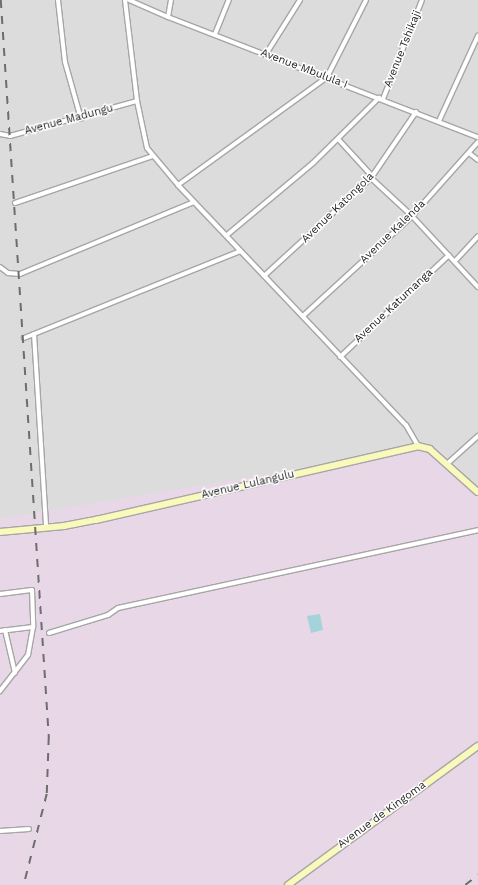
<!DOCTYPE html>
<style>
body{margin:0}
#map{position:relative;width:478px;height:885px;overflow:hidden;background:#efece5;font-family:"Work Sans",sans-serif}
div>[style]{position:absolute}
.residential>*{inset:0;background:#dddcdc}
.industrial>*{inset:0;background:#e8d7e6}
.water>*{inset:0;background:#a6d2dc}
.roads{filter:drop-shadow(1px 0 #a6a6a6) drop-shadow(-1px 0 #a6a6a6) drop-shadow(0 1px #a6a6a6) drop-shadow(0 -1px #a6a6a6)}
.street>*{height:4px;margin:-2px;padding:0 2px;transform-origin:2px;border-radius:2px;background:#fff}
.secondary>*{height:5.5px;margin:-2.75px;padding:0 2.75px;transform-origin:2.75px;border-radius:2.75px;background:#f8f9ba}
.rail>*{height:1.5px;margin-top:-0.75px;transform-origin:0;background:repeating-linear-gradient(90deg,#6d6d6d 0 8px,transparent 0 16px)}
span{translate:-50% -50%;white-space:nowrap;text-align:center;line-height:1.15;-webkit-text-stroke:3px #fff;paint-order:stroke}
.street-label{font-size:11px;color:#1f1f1f}
</style>
<div id="map">
<div class="residential">
<i style="clip-path:polygon(0 0,478px 0,478px 885px,0 885px)"></i>
</div>
<div class="industrial">
<i style="clip-path:polygon(437px 446px,478px 487px,478px 885px,0 885px,0 519px)"></i>
</div>
<div class="water">
<i style="clip-path:polygon(320px 614px,323px 630px,311px 633px,307px 616px)"></i>
</div>
<div class="roads">
<div class="street">
<i style="left:58px;top:0;width:62px;rotate:83.6deg"></i>
<i style="left:65px;top:62px;width:59px;rotate:74.3deg"></i>
<i style="left:125px;top:0;width:102px;rotate:83.2deg"></i>
<i style="left:137px;top:101px;width:48px;rotate:78deg"></i>
<i style="left:147px;top:148px;width:48px;rotate:50deg"></i>
<i style="left:178px;top:185px;width:331px;rotate:46.5deg"></i>
<i style="left:406px;top:425px;width:24px;rotate:60deg"></i>
<i style="left:129px;top:0;width:43px;rotate:23.6deg"></i>
<i style="left:168px;top:17px;width:332px;rotate:21.2deg"></i>
<i style="left:168px;top:17px;width:17px;rotate:-80deg"></i>
<i style="left:215px;top:34px;width:37px;rotate:-68deg"></i>
<i style="left:266px;top:54px;width:64px;rotate:-57.8deg"></i>
<i style="left:383px;top:99px;width:106px;rotate:-68.5deg"></i>
<i style="left:439px;top:121px;width:94px;rotate:-65.4deg"></i>
<i style="left:0;top:134px;width:10px;rotate:11deg"></i>
<i style="left:10px;top:136px;width:132px;rotate:-15.4deg"></i>
<i style="left:339px;top:140px;width:49px;rotate:47.5deg"></i>
<i style="left:469px;top:153px;width:11px;rotate:38deg"></i>
<i style="left:371px;top:178px;width:56px;rotate:42.8deg"></i>
<i style="left:412px;top:216px;width:97px;rotate:47.1deg"></i>
<i style="left:178px;top:185px;width:184px;rotate:-35.9deg"></i>
<i style="left:327px;top:77px;width:86px;rotate:-63.1deg"></i>
<i style="left:15px;top:203px;width:146px;rotate:-18.8deg"></i>
<i style="left:227px;top:235px;width:112px;rotate:-39.9deg"></i>
<i style="left:313px;top:163px;width:93px;rotate:-44.6deg"></i>
<i style="left:455px;top:261px;width:34px;rotate:-47deg"></i>
<i style="left:0;top:267px;width:10px;rotate:37deg"></i>
<i style="left:8px;top:273px;width:12px;rotate:5deg"></i>
<i style="left:20px;top:274px;width:188px;rotate:-22.5deg"></i>
<i style="left:264px;top:276px;width:145px;rotate:-42.5deg"></i>
<i style="left:371px;top:178px;width:80px;rotate:-55.7deg"></i>
<i style="left:303px;top:316px;width:148px;rotate:-42.5deg"></i>
<i style="left:412px;top:216px;width:99px;rotate:-48.3deg"></i>
<i style="left:34px;top:334px;width:193px;rotate:86.4deg"></i>
<i style="left:24px;top:338px;width:233px;rotate:-21.9deg"></i>
<i style="left:340px;top:357px;width:149px;rotate:-43.1deg"></i>
<i style="left:447px;top:464px;width:42px;rotate:-42.1deg"></i>
<i style="left:0;top:594px;width:32px;rotate:-7deg"></i>
<i style="left:32px;top:590px;width:37px;rotate:88deg"></i>
<i style="left:33px;top:627px;width:28px;rotate:100deg"></i>
<i style="left:28px;top:655px;width:46px;rotate:127.9deg"></i>
<i style="left:5px;top:630px;width:44px;rotate:76.9deg"></i>
<i style="left:0;top:631px;width:33px;rotate:-7deg"></i>
<i style="left:49px;top:633px;width:62px;rotate:-17deg"></i>
<i style="left:108px;top:615px;width:12px;rotate:-35deg"></i>
<i style="left:118px;top:608px;width:368px;rotate:-12.2deg"></i>
<i style="left:0;top:831px;width:29px;rotate:-4deg"></i>
</div>
<div class="secondary">
<i style="left:0;top:532px;width:64px;rotate:-5.4deg"></i>
<i style="left:64px;top:526px;width:33px;rotate:-11deg"></i>
<i style="left:96px;top:520px;width:330px;rotate:-12.9deg"></i>
<i style="left:418px;top:446px;width:12px;rotate:14deg"></i>
<i style="left:430px;top:449px;width:64px;rotate:41.9deg"></i>
<i style="left:288px;top:885px;width:235px;rotate:-36.2deg"></i>
</div>
</div>
<div class="rail">
<i style="left:1px;top:0;width:739px;rotate:86.27deg"></i>
<i style="left:49px;top:737px;width:57px;rotate:92deg"></i>
<i style="left:47px;top:794px;width:94px;rotate:104.2deg"></i>
<i style="left:465px;top:885px;width:16px;rotate:-38deg"></i>
</div>
<div class="street-label">
<span style="left:403px;top:49px;rotate:-68deg">Avenue Tshikaji</span>
<span style="left:304px;top:69px;rotate:21deg">Avenue Mbulula I</span>
<span style="left:69px;top:120px;rotate:-15deg">Avenue Madungu</span>
<span style="left:338px;top:208px;rotate:-44deg">Avenue Katongola</span>
<span style="left:393px;top:232px;rotate:-44deg">Avenue Kalenda</span>
<span style="left:394px;top:306px;rotate:-43deg">Avenue Katumanga</span>
<span style="left:248px;top:485px;rotate:-13deg">Avenue Lulangulu</span>
<span style="left:382px;top:815px;rotate:-36deg">Avenue de Kingoma</span>
</div>
</div>
